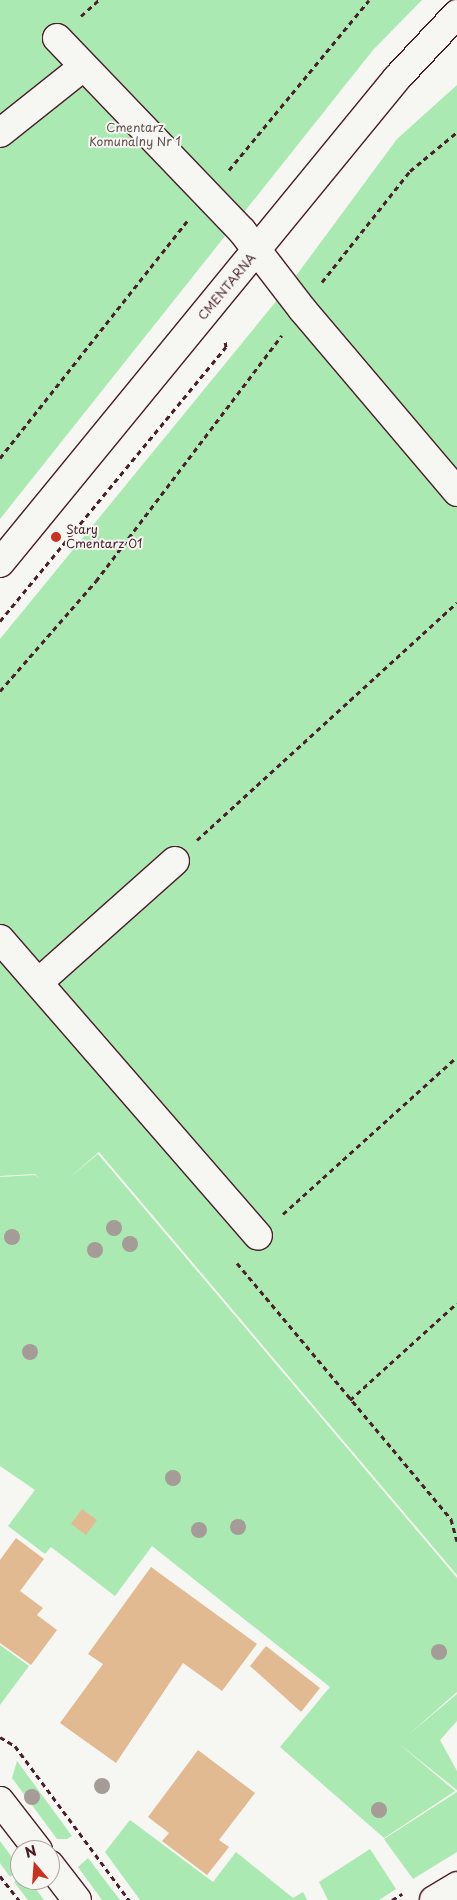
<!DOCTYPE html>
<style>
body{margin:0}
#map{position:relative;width:457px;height:1900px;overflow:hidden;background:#f6f6f2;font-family:"Playpen Sans",sans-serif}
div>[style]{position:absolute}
.green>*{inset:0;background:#aae9b2}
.building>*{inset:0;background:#e2ba92}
.path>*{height:3px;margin-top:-1.5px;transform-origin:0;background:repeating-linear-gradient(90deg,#4a1f2b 0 5px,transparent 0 9px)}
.roads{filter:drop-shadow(1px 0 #4a1f2b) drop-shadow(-1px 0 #4a1f2b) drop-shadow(0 1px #4a1f2b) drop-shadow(0 -1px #4a1f2b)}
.minor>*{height:28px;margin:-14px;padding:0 14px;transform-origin:14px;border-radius:14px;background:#f6f6f2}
.trees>*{width:16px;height:16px;margin:-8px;border-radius:50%;background:#a59c97}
.dots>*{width:14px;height:14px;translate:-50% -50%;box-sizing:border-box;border:2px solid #f6f6f2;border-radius:50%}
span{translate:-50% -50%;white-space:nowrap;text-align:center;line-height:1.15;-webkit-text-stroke:4px #f6f6f2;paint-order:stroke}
.park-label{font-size:12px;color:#62524d}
.street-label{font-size:12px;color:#4a1f2b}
.poi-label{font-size:12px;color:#4a1f2b}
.left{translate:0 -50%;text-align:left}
.north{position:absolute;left:10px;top:1840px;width:50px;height:50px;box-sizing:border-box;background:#f6f6f2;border:1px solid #b1a0a2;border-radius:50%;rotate:342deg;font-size:14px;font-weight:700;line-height:20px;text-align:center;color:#4a1f2b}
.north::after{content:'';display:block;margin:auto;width:18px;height:22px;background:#c8321e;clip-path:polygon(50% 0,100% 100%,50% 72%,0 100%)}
</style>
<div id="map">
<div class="green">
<i style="clip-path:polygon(0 0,422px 0,373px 50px,0 519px)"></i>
<i style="clip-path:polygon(457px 85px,457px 1575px,99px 1152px,68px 1179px,98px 1154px,457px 1578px,457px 1692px,408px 1735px,457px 1694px,457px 1721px,440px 1740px,457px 1771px,457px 1790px,398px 1743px,455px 1791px,384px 1838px,280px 1747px,330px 1687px,152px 1546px,115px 1596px,51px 1547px,45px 1554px,8px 1526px,35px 1490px,0 1466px,0 1177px,35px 1175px,40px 1179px,35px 1174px,0 1176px,0 639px,287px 288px,397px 139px)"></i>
<i style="clip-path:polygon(0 1645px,29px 1666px,0 1705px)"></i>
<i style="clip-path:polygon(17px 1761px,72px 1836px,67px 1839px,57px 1839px,12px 1778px)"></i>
<i style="clip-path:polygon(457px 1792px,457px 1852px,413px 1879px,384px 1839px)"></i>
<i style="clip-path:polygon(130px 1820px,213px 1882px,236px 1852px,293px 1898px,303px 1892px,307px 1900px,140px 1900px,105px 1852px)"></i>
<i style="clip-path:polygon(0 1841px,20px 1868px,10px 1877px,0 1863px)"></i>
<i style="clip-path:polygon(370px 1849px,396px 1889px,379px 1900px,328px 1900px,319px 1882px)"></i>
<i style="clip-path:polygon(88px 1858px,120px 1900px,102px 1900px,78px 1867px)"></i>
<i style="clip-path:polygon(20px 1877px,29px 1880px,44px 1900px,28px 1900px,14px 1882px)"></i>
</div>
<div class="building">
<i style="clip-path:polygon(82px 1509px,97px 1520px,86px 1535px,71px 1524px)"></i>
<i style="clip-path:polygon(16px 1538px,44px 1559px,20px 1591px,43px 1608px,37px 1615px,57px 1630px,31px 1665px,0 1643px,0 1560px)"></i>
<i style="clip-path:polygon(151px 1567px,257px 1644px,222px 1691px,183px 1663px,116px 1763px,60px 1723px,103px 1664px,88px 1654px)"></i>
<i style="clip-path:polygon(266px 1646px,320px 1688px,301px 1712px,250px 1666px)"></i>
<i style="clip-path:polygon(198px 1750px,255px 1793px,219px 1840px,229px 1847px,207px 1875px,162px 1841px,169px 1833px,148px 1817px)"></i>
</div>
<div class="path">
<i style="left:81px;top:16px;width:24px;rotate:-42deg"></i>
<i style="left:229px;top:170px;width:220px;rotate:-50.5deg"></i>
<i style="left:322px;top:282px;width:142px;rotate:-51.6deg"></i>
<i style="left:410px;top:171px;width:61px;rotate:-39.7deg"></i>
<i style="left:0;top:458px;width:302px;rotate:-51.7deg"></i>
<i style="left:0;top:621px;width:355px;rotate:-50.5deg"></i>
<i style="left:226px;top:347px;width:6px;rotate:-99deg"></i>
<i style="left:0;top:691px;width:146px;rotate:-48.9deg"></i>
<i style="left:96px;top:581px;width:308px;rotate:-52.9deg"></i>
<i style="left:197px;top:840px;width:352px;rotate:-42.4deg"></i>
<i style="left:283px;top:1214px;width:234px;rotate:-42.1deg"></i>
<i style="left:237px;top:1263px;width:334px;rotate:50.1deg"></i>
<i style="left:451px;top:1519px;width:23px;rotate:75deg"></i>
<i style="left:350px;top:1400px;width:144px;rotate:-42.2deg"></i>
<i style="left:0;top:1737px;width:17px;rotate:31deg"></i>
<i style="left:15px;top:1746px;width:192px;rotate:53.5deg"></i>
<i style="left:0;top:1876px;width:31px;rotate:52deg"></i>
<i style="left:392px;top:1900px;width:12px;rotate:-31deg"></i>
</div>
<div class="roads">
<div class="minor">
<i style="left:57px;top:38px;width:267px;rotate:46.2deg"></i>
<i style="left:242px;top:231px;width:98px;rotate:52.4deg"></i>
<i style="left:302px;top:309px;width:240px;rotate:49.7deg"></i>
<i style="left:0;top:133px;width:106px;rotate:-38.5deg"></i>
<i style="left:0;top:563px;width:627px;rotate:-50.7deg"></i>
<i style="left:397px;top:78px;width:88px;rotate:-46.8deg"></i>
<i style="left:0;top:939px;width:393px;rotate:49deg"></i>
<i style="left:39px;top:982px;width:182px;rotate:-41.7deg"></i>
<i style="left:0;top:1801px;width:62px;rotate:52.2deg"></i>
<i style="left:50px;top:1865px;width:44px;rotate:52.4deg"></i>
<i style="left:434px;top:1900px;width:27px;rotate:-31deg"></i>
</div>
</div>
<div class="trees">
<i style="left:114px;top:1228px"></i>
<i style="left:12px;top:1237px"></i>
<i style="left:130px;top:1244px"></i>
<i style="left:95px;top:1250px"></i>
<i style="left:30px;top:1352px"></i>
<i style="left:173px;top:1478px"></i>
<i style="left:238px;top:1527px"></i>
<i style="left:199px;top:1530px"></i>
<i style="left:439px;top:1652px"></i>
<i style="left:102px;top:1786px"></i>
<i style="left:32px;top:1797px"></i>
<i style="left:379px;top:1810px"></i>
</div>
<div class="dots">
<i style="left:56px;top:537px;background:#c8321e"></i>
</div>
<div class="park-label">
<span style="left:135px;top:135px">Cmentarz<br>Komunalny Nr 1</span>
</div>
<div class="street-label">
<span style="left:227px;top:287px;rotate:-50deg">CMENTARNA</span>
</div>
<div class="poi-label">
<span class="left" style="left:66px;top:537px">Stary<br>Cmentarz 01</span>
</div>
<div class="north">N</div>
</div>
